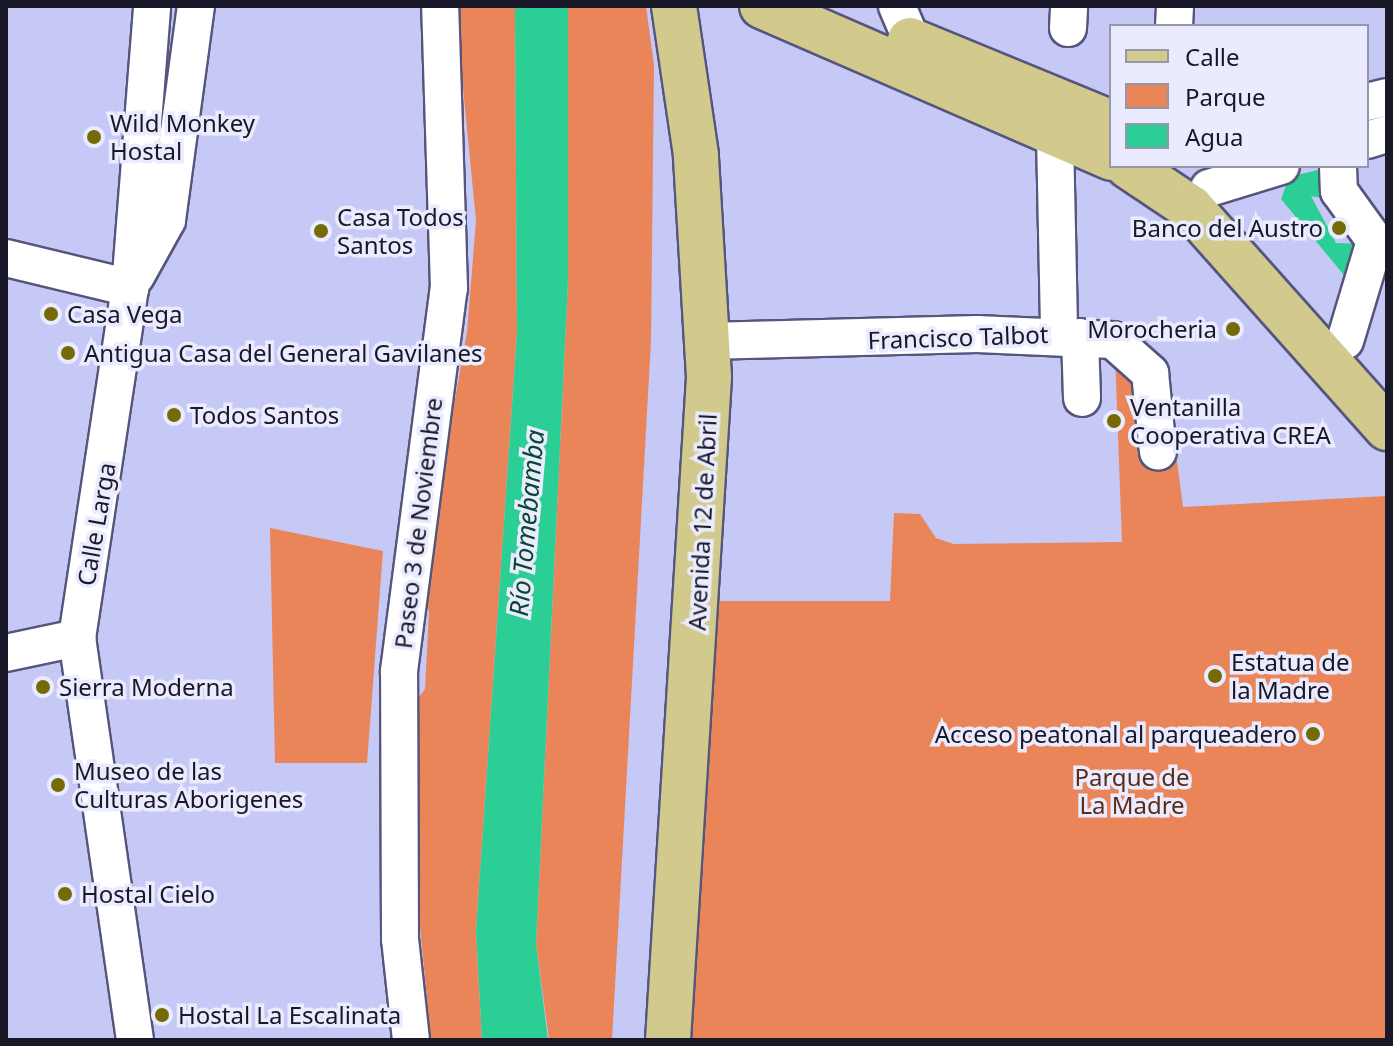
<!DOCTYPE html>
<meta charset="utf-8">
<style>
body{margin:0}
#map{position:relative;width:1393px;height:1046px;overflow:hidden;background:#c6c8f5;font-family:"Noto Sans",sans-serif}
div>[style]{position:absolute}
.green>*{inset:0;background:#ea855a}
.water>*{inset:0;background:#2bce94}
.roads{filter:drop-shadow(2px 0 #55557d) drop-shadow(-2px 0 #55557d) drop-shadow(0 2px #55557d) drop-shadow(0 -2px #55557d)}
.minor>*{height:36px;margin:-18px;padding:0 18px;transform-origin:18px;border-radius:18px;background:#fff}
.major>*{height:44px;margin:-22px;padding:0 22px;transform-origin:22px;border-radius:22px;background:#d1ca8c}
.dots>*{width:22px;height:22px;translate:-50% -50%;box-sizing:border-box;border:4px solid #eaebfe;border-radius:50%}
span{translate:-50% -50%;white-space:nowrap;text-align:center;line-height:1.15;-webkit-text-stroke:7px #eaebfe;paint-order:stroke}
.poi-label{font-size:24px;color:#181828}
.left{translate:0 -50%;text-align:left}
.right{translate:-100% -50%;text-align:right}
.street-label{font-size:24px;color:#181828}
.park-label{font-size:24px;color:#592c18}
.water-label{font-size:26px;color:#064831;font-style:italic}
.frame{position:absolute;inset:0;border:8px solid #181828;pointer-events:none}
.legend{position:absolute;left:1109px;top:24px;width:260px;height:144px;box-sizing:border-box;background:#eaebfe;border:2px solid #9697a8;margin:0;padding:10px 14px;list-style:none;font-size:24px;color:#181828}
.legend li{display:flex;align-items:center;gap:16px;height:40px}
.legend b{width:40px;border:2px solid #9697a8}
</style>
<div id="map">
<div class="green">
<i style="clip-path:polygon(455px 6px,515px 6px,517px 333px,476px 931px,482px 1040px,431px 1040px,413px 855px,413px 705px,425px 689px,429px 612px,421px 589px,467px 332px,476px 221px)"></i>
<i style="clip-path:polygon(568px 6px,646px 6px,654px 65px,651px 341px,612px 1040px,549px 1040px,536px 944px,568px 280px)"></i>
<i style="clip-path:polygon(1115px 354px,1132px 364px,1141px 450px,1176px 454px,1183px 507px,1387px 496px,1387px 1040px,673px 1040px,709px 601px,890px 601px,894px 513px,920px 514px,936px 538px,954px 544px,1122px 542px)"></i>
<i style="clip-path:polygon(270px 528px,383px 551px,367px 763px,275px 763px)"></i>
</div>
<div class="water">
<i style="clip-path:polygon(515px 6px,568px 6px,568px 280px,536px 944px,548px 1040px,482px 1040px,476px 931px,517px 333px)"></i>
<i style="clip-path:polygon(1330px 167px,1327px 199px,1311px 196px,1336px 243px,1368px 244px,1353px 286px,1281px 199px,1289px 177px)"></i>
</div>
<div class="roads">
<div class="minor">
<i style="left:897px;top:6px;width:38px;rotate:67deg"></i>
<i style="left:1174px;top:26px;width:20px;rotate:-87deg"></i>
<i style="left:1068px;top:28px;width:22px;rotate:-87deg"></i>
<i style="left:1367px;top:102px;width:21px;rotate:-14deg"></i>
<i style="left:1055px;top:136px;width:199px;rotate:88.8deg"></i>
<i style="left:1367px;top:140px;width:21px;rotate:-17deg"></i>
<i style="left:1338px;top:166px;width:25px;rotate:88deg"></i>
<i style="left:1339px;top:191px;width:62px;rotate:54.2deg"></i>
<i style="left:1375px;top:241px;width:104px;rotate:106.7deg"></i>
<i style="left:1209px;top:188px;width:75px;rotate:-17deg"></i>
<i style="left:6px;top:258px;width:128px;rotate:13.6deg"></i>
<i style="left:136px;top:276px;width:64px;rotate:-61deg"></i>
<i style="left:167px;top:220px;width:216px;rotate:-82.3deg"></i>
<i style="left:1080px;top:337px;width:61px;rotate:88.1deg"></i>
<i style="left:707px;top:341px;width:270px;rotate:-1.5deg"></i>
<i style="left:977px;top:334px;width:136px;rotate:2.5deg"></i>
<i style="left:1113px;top:340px;width:50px;rotate:41.7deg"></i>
<i style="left:1150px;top:373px;width:79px;rotate:84.2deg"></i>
<i style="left:6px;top:653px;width:73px;rotate:-11.9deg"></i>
<i style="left:135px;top:1040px;width:406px;rotate:-98.2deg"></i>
<i style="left:77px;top:638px;width:354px;rotate:-81.4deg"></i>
<i style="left:130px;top:288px;width:283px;rotate:-85.5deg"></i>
<i style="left:411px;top:1040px;width:102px;rotate:-96.2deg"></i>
<i style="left:400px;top:939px;width:268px;rotate:-90.2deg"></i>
<i style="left:399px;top:671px;width:386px;rotate:-82.6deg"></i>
<i style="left:449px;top:288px;width:282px;rotate:-91.8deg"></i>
</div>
<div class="major">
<i style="left:762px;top:6px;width:381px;rotate:23.5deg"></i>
<i style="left:910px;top:40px;width:217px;rotate:22.4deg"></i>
<i style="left:1128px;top:166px;width:76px;rotate:33.7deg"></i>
<i style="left:1191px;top:208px;width:295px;rotate:48.3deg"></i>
<i style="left:668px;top:1040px;width:664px;rotate:-86.46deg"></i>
<i style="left:709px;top:377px;width:222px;rotate:-93.4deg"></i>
<i style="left:696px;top:155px;width:151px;rotate:-98.4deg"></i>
</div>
</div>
<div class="dots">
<i style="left:94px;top:137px;background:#756b06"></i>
<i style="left:1339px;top:228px;background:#756b06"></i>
<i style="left:321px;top:231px;background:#756b06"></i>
<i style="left:51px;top:314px;background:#756b06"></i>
<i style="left:1233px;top:329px;background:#756b06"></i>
<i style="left:68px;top:353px;background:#756b06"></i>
<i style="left:174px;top:415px;background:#756b06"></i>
<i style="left:1114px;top:421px;background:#756b06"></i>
<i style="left:1215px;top:676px;background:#756b06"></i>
<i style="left:43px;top:687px;background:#756b06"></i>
<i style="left:1313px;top:734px;background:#756b06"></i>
<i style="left:58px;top:785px;background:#756b06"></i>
<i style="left:65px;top:894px;background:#756b06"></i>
<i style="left:162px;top:1015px;background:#756b06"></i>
</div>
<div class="poi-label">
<span class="left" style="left:110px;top:137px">Wild Monkey<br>Hostal</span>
<span class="left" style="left:337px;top:231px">Casa Todos<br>Santos</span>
<span class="right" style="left:1323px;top:228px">Banco del Austro</span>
<span class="left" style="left:67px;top:314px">Casa Vega</span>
<span class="right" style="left:1217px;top:329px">Morocheria</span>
<span class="left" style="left:84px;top:353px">Antigua Casa del General Gavilanes</span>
<span class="left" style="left:1130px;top:421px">Ventanilla<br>Cooperativa CREA</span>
<span class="left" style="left:190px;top:415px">Todos Santos</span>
<span class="left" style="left:1231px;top:676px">Estatua de<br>la Madre</span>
<span class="left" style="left:59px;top:687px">Sierra Moderna</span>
<span class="right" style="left:1297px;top:734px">Acceso peatonal al parqueadero</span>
<span class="left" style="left:74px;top:785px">Museo de las<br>Culturas Aborigenes</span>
<span class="left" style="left:81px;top:894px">Hostal Cielo</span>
<span class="left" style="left:178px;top:1015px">Hostal La Escalinata</span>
</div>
<div class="street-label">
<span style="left:958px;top:337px;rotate:-2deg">Francisco Talbot</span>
<span style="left:702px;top:522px;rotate:-87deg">Avenida 12 de Abril</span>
<span style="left:418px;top:523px;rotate:-83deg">Paseo 3 de Noviembre</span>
<span style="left:96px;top:524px;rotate:-80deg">Calle Larga</span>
</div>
<div class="park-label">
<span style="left:1132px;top:791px">Parque de<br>La Madre</span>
</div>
<div class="water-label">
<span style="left:527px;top:523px;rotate:-85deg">Río Tomebamba</span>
</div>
<div class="frame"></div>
<ul class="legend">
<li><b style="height:10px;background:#d1ca8c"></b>Calle</li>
<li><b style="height:22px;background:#ea855a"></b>Parque</li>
<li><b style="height:22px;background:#2bce94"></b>Agua</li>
</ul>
</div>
